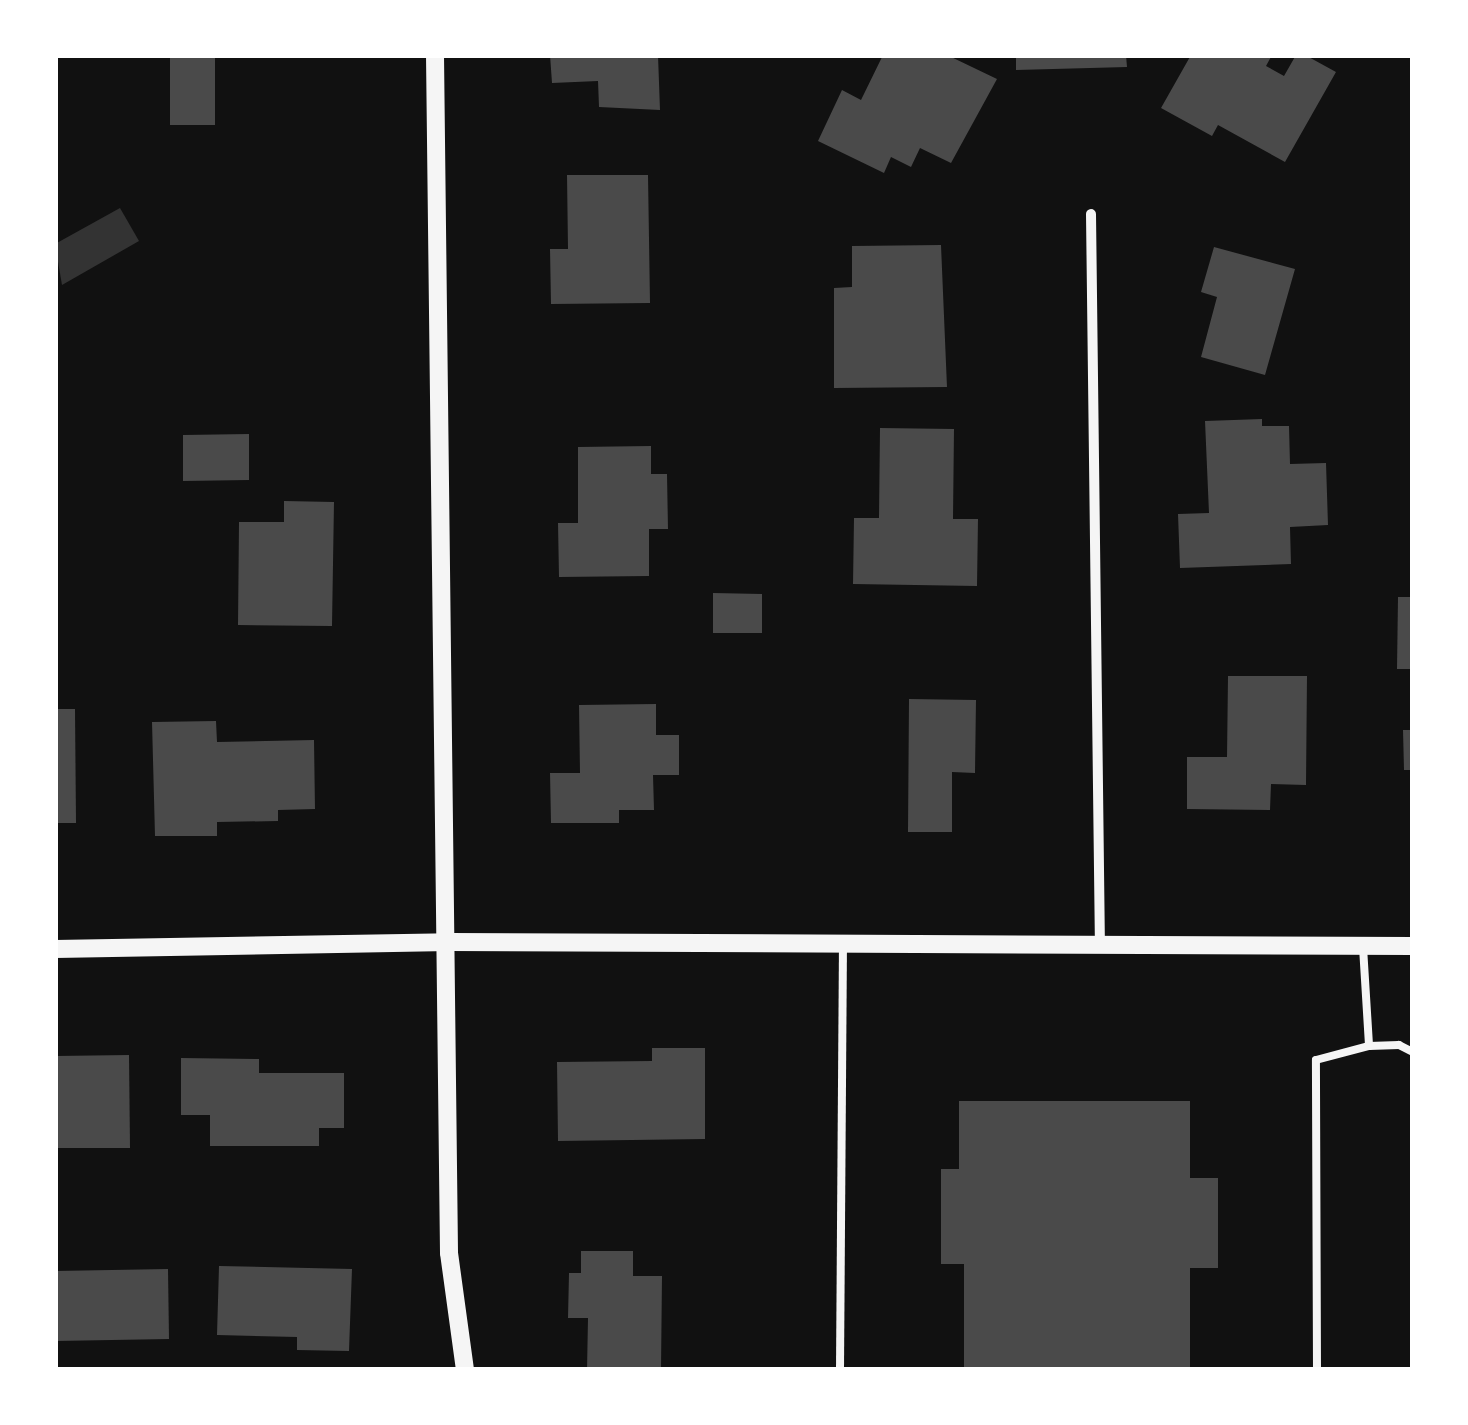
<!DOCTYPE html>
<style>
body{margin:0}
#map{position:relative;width:1468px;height:1425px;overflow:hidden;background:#111;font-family:Lato,sans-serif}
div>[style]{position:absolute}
.water>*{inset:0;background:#333}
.building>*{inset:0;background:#4a4a4a}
.service>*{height:8px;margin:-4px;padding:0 4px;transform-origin:4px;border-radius:4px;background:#f5f5f5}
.minor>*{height:10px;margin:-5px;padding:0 5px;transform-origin:5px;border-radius:5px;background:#f5f5f5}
.tertiary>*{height:18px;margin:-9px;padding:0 9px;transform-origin:9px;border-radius:9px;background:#f5f5f5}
span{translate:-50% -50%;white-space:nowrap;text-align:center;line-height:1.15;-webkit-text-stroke:10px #fff;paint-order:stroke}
.frame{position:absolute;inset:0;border:58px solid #fff;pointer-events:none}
</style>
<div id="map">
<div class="water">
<i style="clip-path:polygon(120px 208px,139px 241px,62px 285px,55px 244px)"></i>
</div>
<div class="building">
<i style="clip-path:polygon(170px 55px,215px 55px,215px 125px,170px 125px)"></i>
<i style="clip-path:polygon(550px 55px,658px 55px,660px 110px,599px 107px,598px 81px,552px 83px)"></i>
<i style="clip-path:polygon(883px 55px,947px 55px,997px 79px,951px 163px,920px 148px,911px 167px,891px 157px,884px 173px,818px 141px,842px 90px,861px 100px)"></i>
<i style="clip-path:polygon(1016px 55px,1126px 55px,1127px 67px,1016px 70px)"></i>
<i style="clip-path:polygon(1191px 55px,1272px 55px,1266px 66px,1284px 76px,1296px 55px,1305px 55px,1336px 72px,1285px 162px,1218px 125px,1212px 136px,1161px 108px)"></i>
<i style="clip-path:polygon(567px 175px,648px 175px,650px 303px,551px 304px,550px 249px,568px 249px)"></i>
<i style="clip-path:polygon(941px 245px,947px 387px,834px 388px,834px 288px,852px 287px,852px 246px)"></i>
<i style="clip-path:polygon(1214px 247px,1295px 269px,1265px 375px,1201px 357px,1217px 297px,1201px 292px)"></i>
<i style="clip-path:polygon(1262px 419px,1262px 426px,1289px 426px,1290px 464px,1326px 463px,1328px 525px,1290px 527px,1291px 564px,1180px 568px,1178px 514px,1209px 513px,1205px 421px)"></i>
<i style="clip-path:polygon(880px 428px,954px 429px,953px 519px,978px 519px,977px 586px,853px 584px,854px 518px,879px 518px)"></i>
<i style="clip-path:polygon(249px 434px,249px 480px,183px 481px,183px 435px)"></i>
<i style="clip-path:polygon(651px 446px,651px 474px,667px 474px,668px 529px,649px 529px,649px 576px,559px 577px,558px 523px,578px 523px,578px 447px)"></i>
<i style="clip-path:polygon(284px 501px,334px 502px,332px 626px,238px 625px,239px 522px,284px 522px)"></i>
<i style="clip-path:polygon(713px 593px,762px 594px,762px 633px,713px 633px)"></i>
<i style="clip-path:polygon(1398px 597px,1413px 597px,1413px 669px,1397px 669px)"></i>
<i style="clip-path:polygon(1228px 676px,1307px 676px,1306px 785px,1271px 784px,1270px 810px,1187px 809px,1187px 757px,1227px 757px)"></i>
<i style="clip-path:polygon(909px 699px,976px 700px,975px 773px,952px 772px,952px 832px,908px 832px)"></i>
<i style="clip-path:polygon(656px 704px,656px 735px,679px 735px,679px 775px,653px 775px,654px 810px,619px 810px,619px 823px,551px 823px,550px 773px,580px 773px,579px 705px)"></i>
<i style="clip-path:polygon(55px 709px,75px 709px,76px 823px,55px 823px)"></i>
<i style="clip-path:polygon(216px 721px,217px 742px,314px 740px,315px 809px,278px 810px,278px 821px,217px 822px,217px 836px,155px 836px,152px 722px)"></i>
<i style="clip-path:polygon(1403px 730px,1413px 730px,1413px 770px,1404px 770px)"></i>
<i style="clip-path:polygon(652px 1048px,705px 1048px,705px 1139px,558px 1141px,557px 1062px,652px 1061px)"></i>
<i style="clip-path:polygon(129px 1055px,130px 1148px,55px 1148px,55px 1056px)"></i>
<i style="clip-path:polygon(181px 1058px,259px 1059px,259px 1073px,344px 1073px,344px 1128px,319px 1128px,319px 1146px,210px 1146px,210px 1115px,181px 1115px)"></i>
<i style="clip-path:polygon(959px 1101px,1190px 1101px,1190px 1178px,1218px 1178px,1218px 1268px,1190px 1268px,1190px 1370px,964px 1370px,964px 1264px,941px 1264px,941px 1169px,959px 1169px)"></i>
<i style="clip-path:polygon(581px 1251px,633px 1251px,633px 1276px,662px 1276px,661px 1370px,587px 1370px,588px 1318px,568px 1318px,569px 1273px,581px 1273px)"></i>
<i style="clip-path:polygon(219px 1266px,352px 1269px,349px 1351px,297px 1350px,297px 1337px,217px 1335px)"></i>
<i style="clip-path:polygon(168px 1269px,169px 1339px,55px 1341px,55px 1271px)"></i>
</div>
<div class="service">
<i style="left:1363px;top:947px;width:99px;rotate:86.5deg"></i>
<i style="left:1369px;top:1046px;width:30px;rotate:-2deg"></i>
<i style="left:1399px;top:1045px;width:16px;rotate:27deg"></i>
<i style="left:840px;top:1370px;width:424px;rotate:-89.6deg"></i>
<i style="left:1317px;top:1370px;width:310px;rotate:-90.2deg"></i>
<i style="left:1316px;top:1060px;width:55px;rotate:-14.8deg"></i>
</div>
<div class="minor">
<i style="left:1091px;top:214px;width:734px;rotate:89.3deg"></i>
</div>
<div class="tertiary">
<i style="left:435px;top:55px;width:1198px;rotate:89.33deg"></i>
<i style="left:449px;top:1253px;width:118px;rotate:82.2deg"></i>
<i style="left:55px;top:949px;width:394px;rotate:-1deg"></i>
<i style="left:449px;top:942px;width:964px;rotate:0.24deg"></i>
</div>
<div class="frame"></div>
</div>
